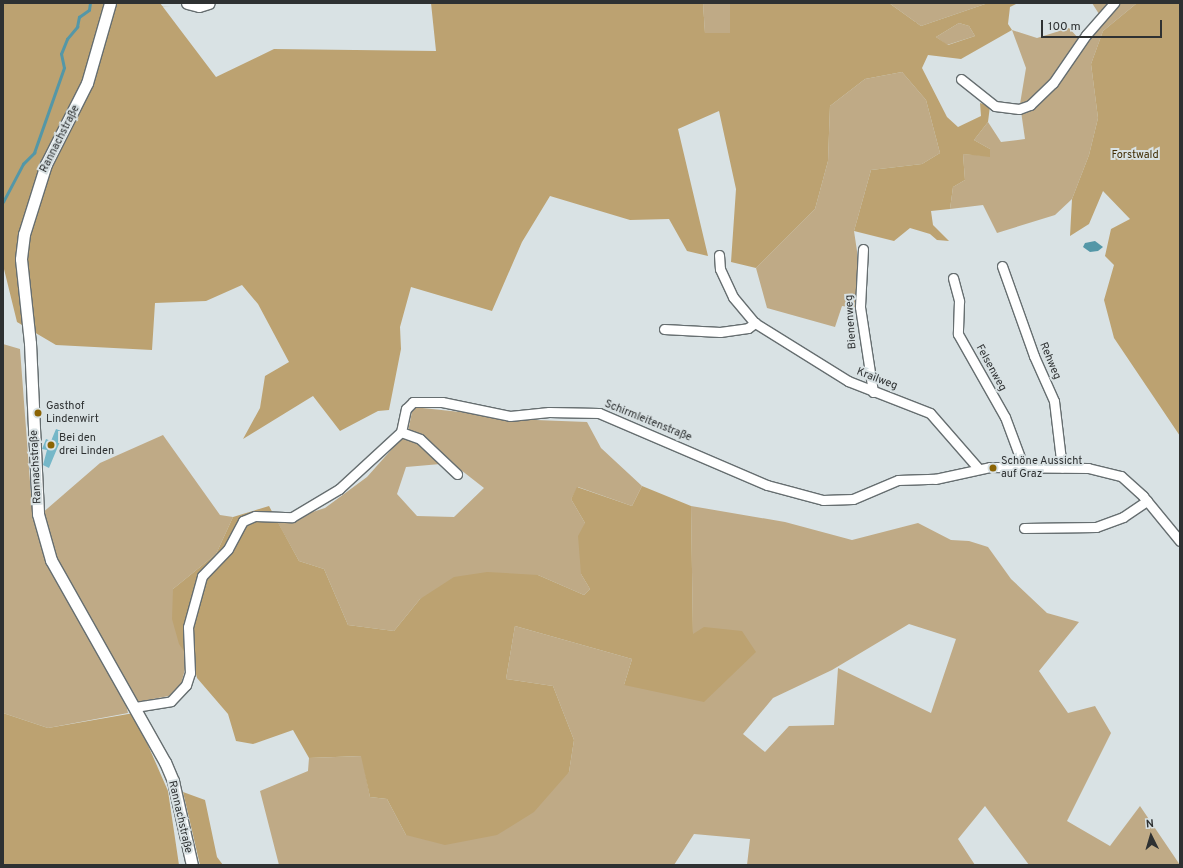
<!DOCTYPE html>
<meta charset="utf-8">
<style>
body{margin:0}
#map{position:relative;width:1183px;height:868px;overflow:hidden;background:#d9e2e4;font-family:Overpass,sans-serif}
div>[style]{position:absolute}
.green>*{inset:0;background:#bfaa86}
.forest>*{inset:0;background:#bca271}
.water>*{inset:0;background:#5497a7}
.stream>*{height:2.5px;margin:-1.25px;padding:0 1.25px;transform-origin:1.25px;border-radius:1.25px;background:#5497a7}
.building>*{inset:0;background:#75b7c8}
.roads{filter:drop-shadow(1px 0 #666e70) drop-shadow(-1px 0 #666e70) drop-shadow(0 1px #666e70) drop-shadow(0 -1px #666e70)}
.minor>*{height:9px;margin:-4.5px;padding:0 4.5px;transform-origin:4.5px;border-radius:4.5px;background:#fff}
.tertiary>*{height:11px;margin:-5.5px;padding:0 5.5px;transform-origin:5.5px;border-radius:5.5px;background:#fff}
.dots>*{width:11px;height:11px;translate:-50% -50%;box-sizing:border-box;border:2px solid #d9e2e4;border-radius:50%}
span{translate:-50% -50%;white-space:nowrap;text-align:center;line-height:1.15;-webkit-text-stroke:4px #d9e2e4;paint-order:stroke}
.street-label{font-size:11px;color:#2e3132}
.park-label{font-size:11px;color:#422f06}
.poi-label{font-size:11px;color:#2e3132}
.left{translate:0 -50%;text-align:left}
.frame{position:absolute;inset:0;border:4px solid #2e3132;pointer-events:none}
.north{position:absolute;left:1131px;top:816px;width:40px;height:40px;-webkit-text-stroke:3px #d9e2e4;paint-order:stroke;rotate:355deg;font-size:11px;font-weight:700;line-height:16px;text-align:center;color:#2e3132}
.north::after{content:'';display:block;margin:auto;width:14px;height:18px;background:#2e3132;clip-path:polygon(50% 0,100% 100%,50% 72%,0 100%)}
.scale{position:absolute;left:1041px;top:20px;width:121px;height:18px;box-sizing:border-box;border:2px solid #2e3132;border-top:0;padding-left:5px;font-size:12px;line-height:14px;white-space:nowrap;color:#2e3132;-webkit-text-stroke:3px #d9e2e4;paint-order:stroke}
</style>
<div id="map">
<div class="green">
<i style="clip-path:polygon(703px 3px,730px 3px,731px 33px,705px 33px)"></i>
<i style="clip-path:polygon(889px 3px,988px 3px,921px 26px)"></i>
<i style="clip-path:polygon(1092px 3px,1137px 3px,1103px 31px,1091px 64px,1098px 118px,1089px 155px,1072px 199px,1055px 215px,997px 233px,983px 205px,950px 209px,953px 187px,965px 180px,963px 154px,990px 156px,990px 149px,974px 140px,988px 122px,1001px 142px,1025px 139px,1020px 104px,1026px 68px,1012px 30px,1037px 38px,1069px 28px,1079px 39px,1099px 14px)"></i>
<i style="clip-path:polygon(959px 23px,969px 26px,975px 36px,947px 45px,936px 37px)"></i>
<i style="clip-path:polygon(902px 72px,926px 100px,940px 153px,922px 164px,871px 170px,854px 231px,857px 251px,857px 308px,842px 306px,835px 327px,767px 308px,756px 268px,815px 209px,828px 161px,830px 106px,865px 79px)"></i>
<i style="clip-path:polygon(3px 344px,20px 349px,33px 521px,100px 463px,163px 435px,220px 515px,233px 517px,216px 554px,173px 589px,188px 657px,181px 685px,169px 696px,126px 704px,128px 713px,48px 728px,3px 713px)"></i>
<i style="clip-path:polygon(evenodd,413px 407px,536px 420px,587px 422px,601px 448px,642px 486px,632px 506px,578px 487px,571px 499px,585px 523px,581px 574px,590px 589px,584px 595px,538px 575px,420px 599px,394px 631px,348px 625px,324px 569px,299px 561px,278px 523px,325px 508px,367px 477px,408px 431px,413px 407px,452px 463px,484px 488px,454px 517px,417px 516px,397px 494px,406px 467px,452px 463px)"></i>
<i style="clip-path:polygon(evenodd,691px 506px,785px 522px,852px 540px,918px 523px,951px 540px,969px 541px,988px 547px,1011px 579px,1047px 613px,1079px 622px,1039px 671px,1068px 713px,1095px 706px,1111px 733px,1067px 821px,1110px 846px,1140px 806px,1180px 865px,1029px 865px,985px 806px,958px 839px,975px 865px,747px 865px,750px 839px,694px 834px,674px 865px,279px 865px,260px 791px,308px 771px,309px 758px,362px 756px,370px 797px,387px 799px,406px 835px,569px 772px,574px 740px,553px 686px,506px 679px,515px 626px,632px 659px,624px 685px,693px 635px,691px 506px,909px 624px,956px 639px,931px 713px,838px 668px,834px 725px,789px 726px,765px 752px,743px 734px,773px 698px,832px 670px,909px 624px)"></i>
</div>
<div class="forest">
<i style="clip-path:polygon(evenodd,3px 3px,160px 3px,216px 77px,274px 49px,436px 51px,431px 3px,703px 3px,705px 33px,730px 33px,730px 3px,889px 3px,921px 26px,988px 3px,1018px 3px,1010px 7px,1008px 24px,1012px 30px,961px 59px,928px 55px,922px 68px,947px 117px,958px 127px,981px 116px,980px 103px,990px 106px,988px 122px,974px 140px,990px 149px,990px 157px,963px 154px,965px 180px,953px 187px,950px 209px,931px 211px,933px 225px,949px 241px,937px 240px,930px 234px,910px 228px,894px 241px,854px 231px,871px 170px,922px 164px,940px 153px,926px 100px,902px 72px,865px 79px,830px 106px,828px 161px,815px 209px,756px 268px,731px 262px,736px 189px,719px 111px,678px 129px,708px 256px,687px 251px,669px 219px,630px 220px,550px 196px,522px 242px,492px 311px,411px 287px,400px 327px,401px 349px,389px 410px,378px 411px,340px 431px,313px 396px,243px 439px,260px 408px,265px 376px,289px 362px,258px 304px,242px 285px,206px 301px,155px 303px,152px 350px,56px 345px,17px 322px,3px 265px,3px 3px,959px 23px,969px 26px,975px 36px,948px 45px,936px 37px,959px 23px)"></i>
<i style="clip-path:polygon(1137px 3px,1180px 3px,1180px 436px,1114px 338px,1104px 300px,1114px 265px,1105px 256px,1111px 229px,1130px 219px,1103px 191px,1089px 224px,1070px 236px,1072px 199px,1089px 155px,1098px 118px,1091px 64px,1103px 31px)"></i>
<i style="clip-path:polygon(642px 486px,691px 506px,693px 634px,704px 627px,742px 631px,756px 652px,704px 702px,624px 685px,632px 659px,515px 626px,506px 679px,553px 686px,574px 740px,569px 772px,534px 812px,497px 835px,445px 845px,406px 835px,387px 799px,370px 797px,361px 756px,309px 758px,293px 730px,253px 744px,236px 741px,228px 714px,197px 678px,194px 666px,179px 644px,172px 619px,173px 589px,216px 554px,233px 517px,269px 506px,299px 561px,324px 569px,348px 625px,394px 631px,420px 599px,454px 577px,487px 572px,538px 575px,584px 595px,590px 589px,581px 574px,578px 536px,585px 523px,571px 499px,577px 487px,632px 506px)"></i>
<i style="clip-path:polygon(3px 713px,48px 728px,134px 713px,168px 791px,179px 865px,3px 865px)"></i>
<i style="clip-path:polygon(183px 792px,205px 800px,217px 857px,223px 865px,200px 865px)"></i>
</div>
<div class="water">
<i style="clip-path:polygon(1095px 241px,1103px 247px,1098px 251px,1090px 252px,1083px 247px,1085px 243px)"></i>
</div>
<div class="stream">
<i style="left:3px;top:202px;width:43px;rotate:-62.2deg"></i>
<i style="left:23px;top:164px;width:16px;rotate:-45deg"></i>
<i style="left:34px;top:153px;width:90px;rotate:-70.6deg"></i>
<i style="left:64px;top:68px;width:14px;rotate:-102deg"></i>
<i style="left:61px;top:54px;width:16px;rotate:-68deg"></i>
<i style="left:67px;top:39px;width:16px;rotate:-50deg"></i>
<i style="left:77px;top:27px;width:10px;rotate:-79deg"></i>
<i style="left:79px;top:17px;width:12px;rotate:-35deg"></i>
<i style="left:89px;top:10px;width:7px;rotate:-82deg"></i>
</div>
<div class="building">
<i style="clip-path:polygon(56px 429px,64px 432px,49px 468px,43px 465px,47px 450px,42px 449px,46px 439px,51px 441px)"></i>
</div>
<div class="roads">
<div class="minor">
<i style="left:961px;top:79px;width:43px;rotate:38.5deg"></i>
<i style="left:995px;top:106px;width:24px;rotate:7deg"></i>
<i style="left:1019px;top:109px;width:12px;rotate:-20deg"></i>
<i style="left:1030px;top:105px;width:32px;rotate:-44deg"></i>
<i style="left:1053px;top:83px;width:58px;rotate:-55.5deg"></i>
<i style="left:1086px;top:35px;width:43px;rotate:-48.8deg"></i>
<i style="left:863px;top:249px;width:58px;rotate:93deg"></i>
<i style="left:860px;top:307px;width:86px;rotate:81.3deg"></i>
<i style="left:719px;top:255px;width:14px;rotate:86deg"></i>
<i style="left:720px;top:269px;width:31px;rotate:65deg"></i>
<i style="left:733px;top:297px;width:34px;rotate:50deg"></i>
<i style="left:755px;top:323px;width:110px;rotate:31.9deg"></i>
<i style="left:848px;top:381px;width:88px;rotate:21.3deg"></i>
<i style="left:930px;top:413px;width:73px;rotate:48.9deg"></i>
<i style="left:1002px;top:266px;width:96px;rotate:70.4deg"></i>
<i style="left:1034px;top:356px;width:49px;rotate:66deg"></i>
<i style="left:1054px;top:401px;width:67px;rotate:83.2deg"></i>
<i style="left:953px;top:278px;width:24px;rotate:75deg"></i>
<i style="left:959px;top:301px;width:33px;rotate:92deg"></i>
<i style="left:958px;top:334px;width:95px;rotate:60.5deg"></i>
<i style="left:1005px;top:417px;width:54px;rotate:69.6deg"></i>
<i style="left:664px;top:329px;width:56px;rotate:3.1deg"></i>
<i style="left:720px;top:332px;width:28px;rotate:-8deg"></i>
<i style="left:748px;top:328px;width:9px;rotate:-36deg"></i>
<i style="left:401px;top:432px;width:20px;rotate:20deg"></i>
<i style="left:420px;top:439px;width:51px;rotate:43.4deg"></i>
<i style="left:1024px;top:528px;width:72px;rotate:-0.8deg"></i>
<i style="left:1096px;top:527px;width:29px;rotate:-20deg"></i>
<i style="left:1123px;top:517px;width:29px;rotate:-34deg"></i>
<i style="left:135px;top:707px;width:36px;rotate:-9deg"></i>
<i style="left:171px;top:701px;width:22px;rotate:-47deg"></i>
<i style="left:186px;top:685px;width:13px;rotate:-72deg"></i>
<i style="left:190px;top:673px;width:46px;rotate:-92.5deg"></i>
<i style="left:188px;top:627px;width:53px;rotate:-74.6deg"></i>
<i style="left:202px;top:576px;width:37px;rotate:-46deg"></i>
<i style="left:228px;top:549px;width:32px;rotate:-62deg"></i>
<i style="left:243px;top:521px;width:13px;rotate:-23deg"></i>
<i style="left:255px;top:516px;width:37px;rotate:2deg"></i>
<i style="left:292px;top:517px;width:55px;rotate:-30.8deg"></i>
<i style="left:339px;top:489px;width:84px;rotate:-42.6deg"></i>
<i style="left:401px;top:432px;width:24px;rotate:-78deg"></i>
<i style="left:406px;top:409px;width:10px;rotate:-45deg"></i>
<i style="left:413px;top:402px;width:29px"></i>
<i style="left:442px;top:402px;width:69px;rotate:11.6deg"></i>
<i style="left:510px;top:416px;width:39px;rotate:-6deg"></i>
<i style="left:549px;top:412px;width:50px;rotate:1.1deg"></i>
<i style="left:599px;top:413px;width:183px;rotate:23.2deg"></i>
<i style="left:767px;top:485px;width:58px;rotate:15deg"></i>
<i style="left:823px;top:500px;width:30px;rotate:-2deg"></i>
<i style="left:853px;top:499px;width:49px;rotate:-22.9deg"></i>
<i style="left:898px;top:480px;width:37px;rotate:-2deg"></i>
<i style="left:935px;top:479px;width:56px;rotate:-12.3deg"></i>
<i style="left:990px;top:467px;width:98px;rotate:0.6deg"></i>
<i style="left:1088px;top:468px;width:34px;rotate:14deg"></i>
<i style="left:1121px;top:476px;width:30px;rotate:42deg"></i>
<i style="left:1143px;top:496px;width:58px;rotate:50.6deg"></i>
</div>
<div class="tertiary">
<i style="left:110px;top:3px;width:83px;rotate:106deg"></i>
<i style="left:87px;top:83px;width:91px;rotate:116.8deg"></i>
<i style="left:46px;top:164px;width:73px;rotate:107.4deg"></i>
<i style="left:24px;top:234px;width:25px;rotate:97deg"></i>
<i style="left:21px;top:259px;width:84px;rotate:83.9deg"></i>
<i style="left:30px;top:343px;width:171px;rotate:87.3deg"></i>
<i style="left:38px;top:514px;width:48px;rotate:74.2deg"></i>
<i style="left:51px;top:560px;width:232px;rotate:60.6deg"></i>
<i style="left:165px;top:762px;width:21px;rotate:67deg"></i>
<i style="left:173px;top:781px;width:86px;rotate:77.3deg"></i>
<i style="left:187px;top:3px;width:12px;rotate:14deg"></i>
<i style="left:199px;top:6px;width:10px;rotate:-17deg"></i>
</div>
</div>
<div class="dots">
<i style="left:38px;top:413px;background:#8b6405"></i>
<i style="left:51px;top:445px;background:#8b6405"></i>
<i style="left:993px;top:468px;background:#8b6405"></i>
</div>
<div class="street-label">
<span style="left:60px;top:139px;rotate:-63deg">Rannachstraße</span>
<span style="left:851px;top:322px;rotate:-94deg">Bienenweg</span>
<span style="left:1050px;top:361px;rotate:67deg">Rehweg</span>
<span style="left:991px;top:368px;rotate:61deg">Felsenweg</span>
<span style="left:877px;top:379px;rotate:21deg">Krailweg</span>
<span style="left:648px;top:421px;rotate:22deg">Schirmleitenstraße</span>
<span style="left:36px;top:467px;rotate:-93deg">Rannachstraße</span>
<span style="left:180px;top:817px;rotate:77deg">Rannachstraße</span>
</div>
<div class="park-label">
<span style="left:1135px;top:155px">Forstwald</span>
</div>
<div class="poi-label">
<span class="left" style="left:46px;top:413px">Gasthof<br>Lindenwirt</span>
<span class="left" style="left:59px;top:445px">Bei den<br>drei Linden</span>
<span class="left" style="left:1001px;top:468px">Schöne Aussicht<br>auf Graz</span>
</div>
<div class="frame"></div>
<div class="north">N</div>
<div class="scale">100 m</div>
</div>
